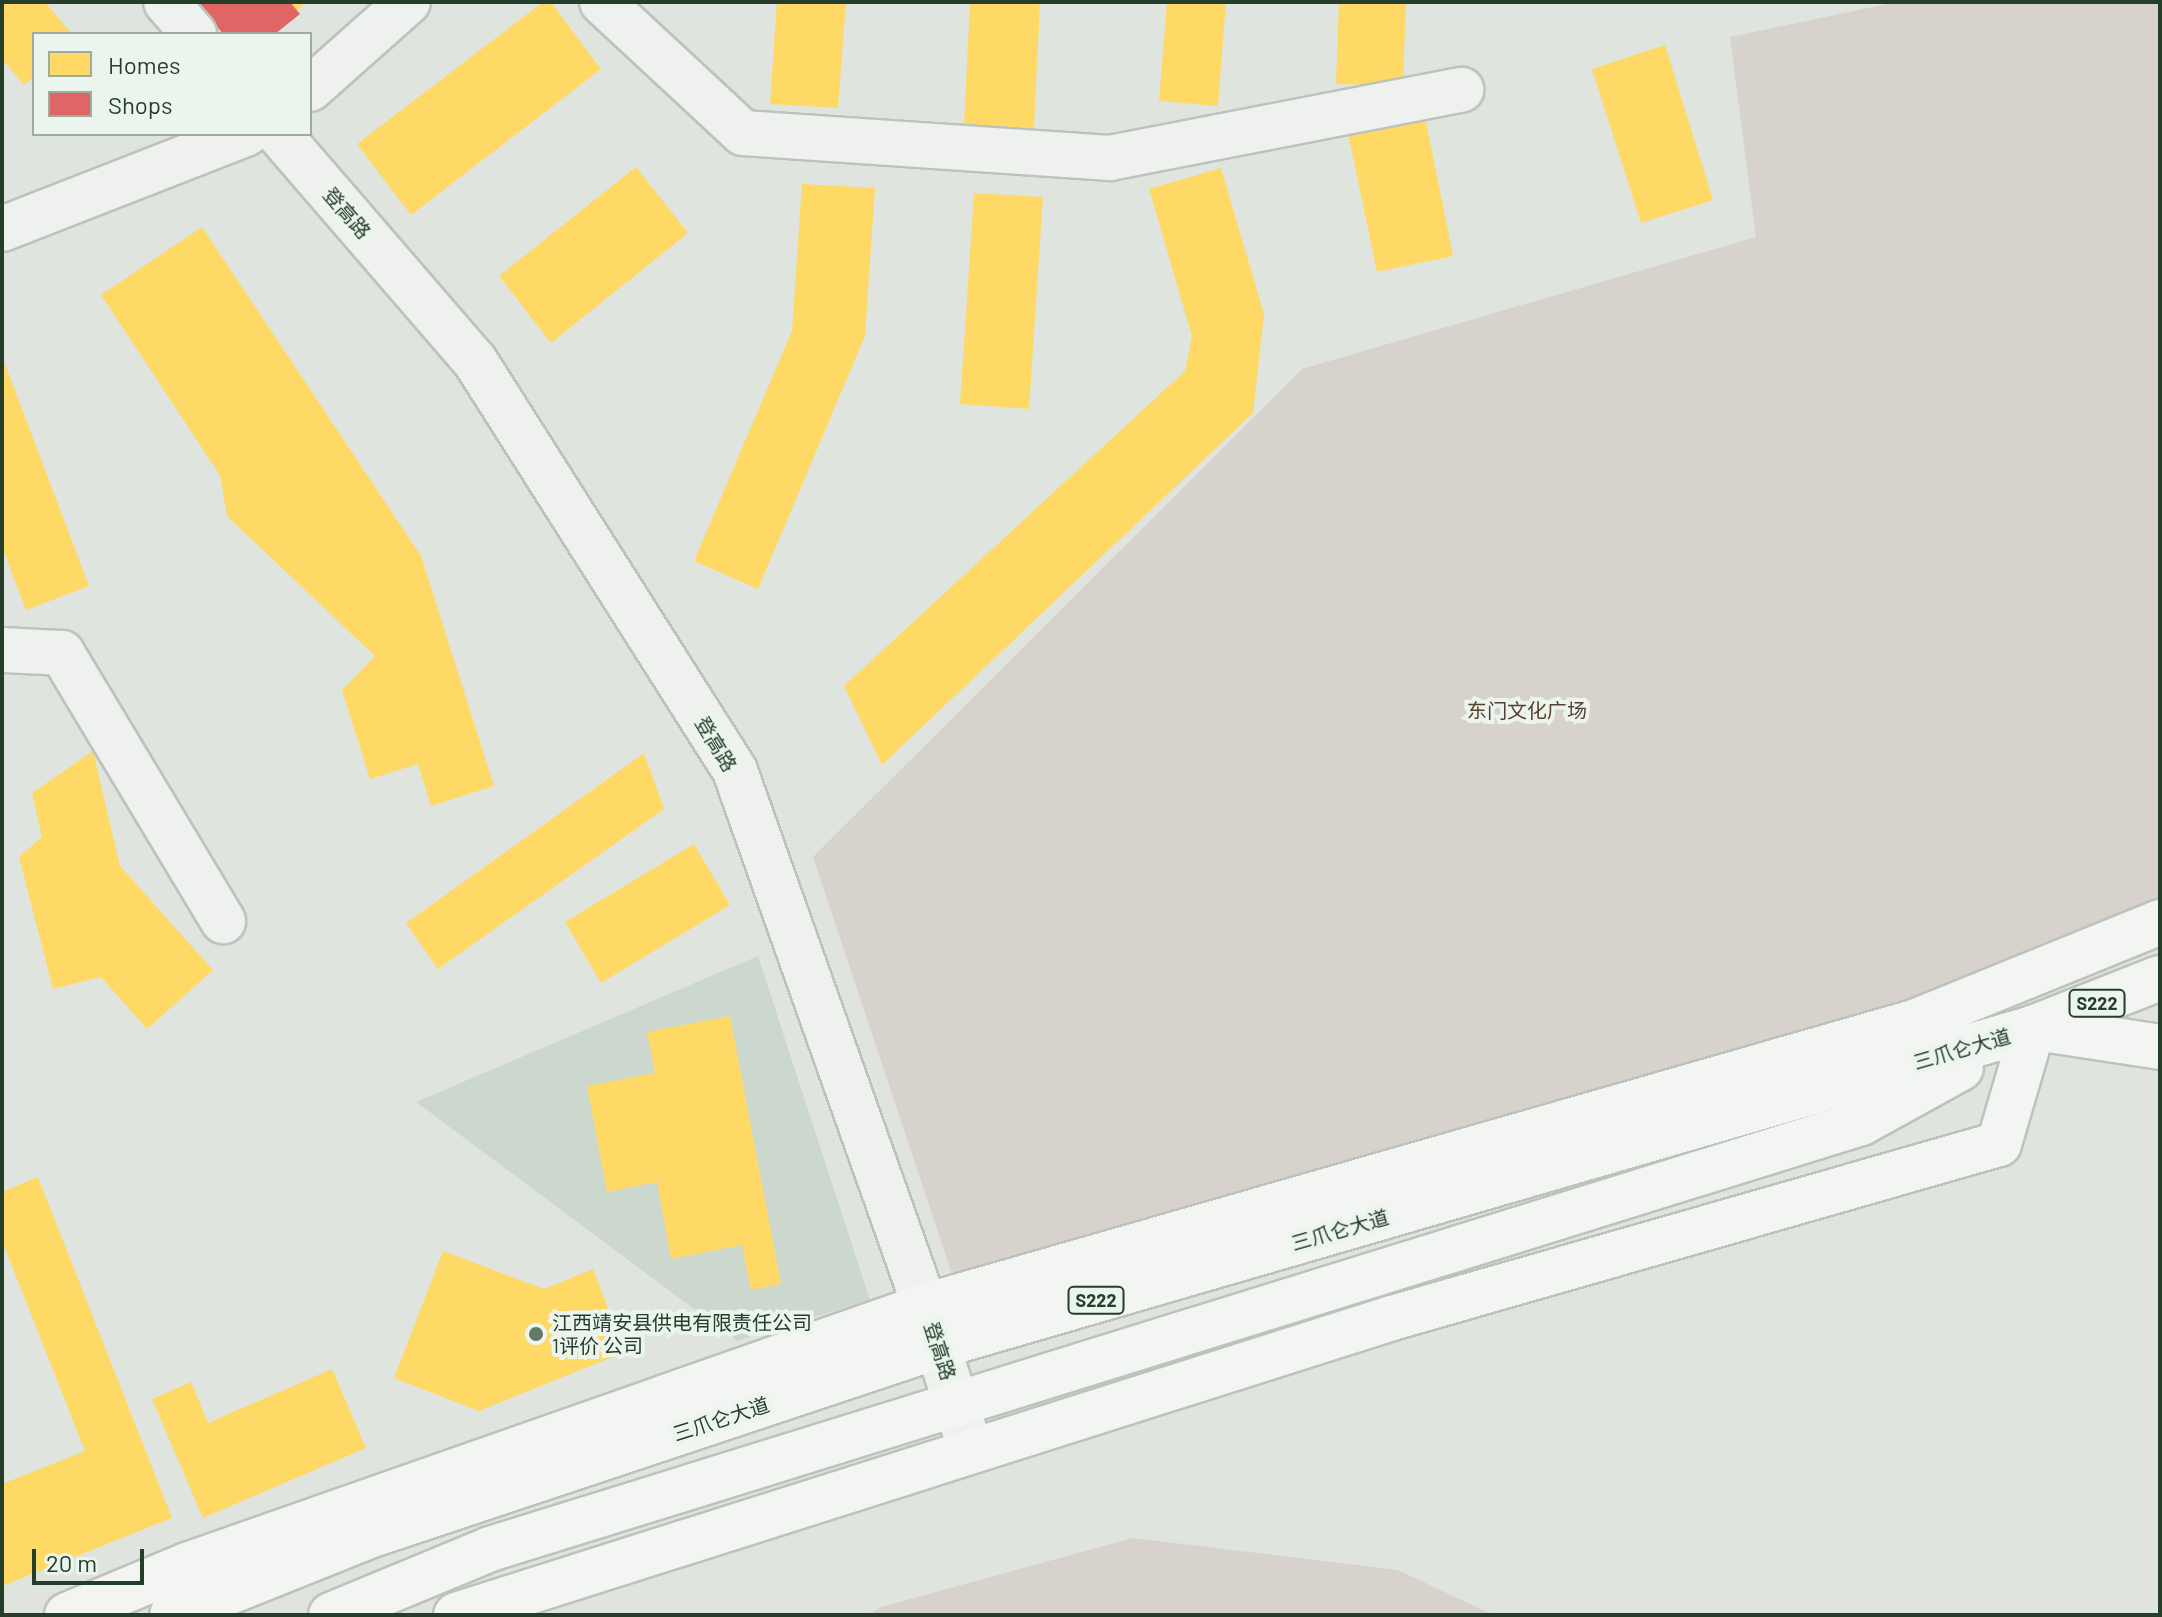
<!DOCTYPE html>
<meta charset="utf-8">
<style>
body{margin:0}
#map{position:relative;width:2162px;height:1617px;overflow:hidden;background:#dfe4df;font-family:Barlow,"Noto Sans SC",sans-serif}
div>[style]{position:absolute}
.built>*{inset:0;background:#ccd8ce}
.green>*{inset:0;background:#d8d2cc}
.homes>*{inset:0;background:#ffd966}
.shops>*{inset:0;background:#e06666}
.roads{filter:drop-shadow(2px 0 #bdc2bd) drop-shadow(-2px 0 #bdc2bd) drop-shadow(0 2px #bdc2bd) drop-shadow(0 -2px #bdc2bd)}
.minor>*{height:44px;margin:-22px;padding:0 22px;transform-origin:22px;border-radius:22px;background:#eef1ee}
.major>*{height:44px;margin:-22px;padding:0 22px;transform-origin:22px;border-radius:22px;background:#f3f5f3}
.dots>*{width:22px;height:22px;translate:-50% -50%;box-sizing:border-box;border:4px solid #ecf5ed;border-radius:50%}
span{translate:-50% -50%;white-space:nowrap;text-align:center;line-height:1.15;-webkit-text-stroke:8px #ecf5ed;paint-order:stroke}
.shield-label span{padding:2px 6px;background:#ecf5ed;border:2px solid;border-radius:6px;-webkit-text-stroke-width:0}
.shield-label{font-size:18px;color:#253e29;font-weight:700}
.street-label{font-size:20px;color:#253e29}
.park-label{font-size:20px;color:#5b4032}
.poi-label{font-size:20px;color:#253e29}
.left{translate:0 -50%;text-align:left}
.frame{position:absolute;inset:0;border:4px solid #253e29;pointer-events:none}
.legend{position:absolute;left:32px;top:32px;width:280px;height:104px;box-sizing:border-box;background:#ecf5ed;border:2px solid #9cac9f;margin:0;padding:10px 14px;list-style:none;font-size:24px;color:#253e29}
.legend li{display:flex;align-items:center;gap:16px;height:40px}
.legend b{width:40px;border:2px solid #9cac9f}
.scale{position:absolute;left:32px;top:1549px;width:112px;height:36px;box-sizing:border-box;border:4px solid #253e29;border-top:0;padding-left:10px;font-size:24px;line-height:28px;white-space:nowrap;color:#253e29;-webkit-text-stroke:6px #ecf5ed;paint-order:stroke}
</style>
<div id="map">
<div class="built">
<i style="clip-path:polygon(758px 956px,870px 1300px,737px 1341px,416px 1102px)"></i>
</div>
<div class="green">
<i style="clip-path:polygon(1896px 2px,2160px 2px,2160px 902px,1894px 1008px,955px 1283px,813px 857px,1302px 369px,1756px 237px,1730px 37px)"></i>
<i style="clip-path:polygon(1133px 1538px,1398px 1570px,1493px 1615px,868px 1615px,881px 1607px)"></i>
</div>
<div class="homes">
<i style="clip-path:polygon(2px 2px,45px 2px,72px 34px,34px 34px,34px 77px,24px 85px,2px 59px)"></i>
<i style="clip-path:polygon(224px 2px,306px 2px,271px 34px,253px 34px)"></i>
<i style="clip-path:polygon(543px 2px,551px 2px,601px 69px,411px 215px,357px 144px)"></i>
<i style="clip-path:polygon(777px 2px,846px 2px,838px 108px,770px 104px)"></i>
<i style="clip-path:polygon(970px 2px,1040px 2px,1034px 128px,964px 125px)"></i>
<i style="clip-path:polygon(1167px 2px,1226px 2px,1218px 106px,1159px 101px)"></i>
<i style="clip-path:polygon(1339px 2px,1406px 2px,1403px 86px,1336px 84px)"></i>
<i style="clip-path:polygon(1665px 45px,1713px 200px,1641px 223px,1592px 69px)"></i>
<i style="clip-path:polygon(1425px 117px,1453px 256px,1377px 272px,1348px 133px)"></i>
<i style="clip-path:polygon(636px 167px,688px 233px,551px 343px,499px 276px)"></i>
<i style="clip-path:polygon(1221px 168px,1264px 314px,1253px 413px,882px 765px,844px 686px,1185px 371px,1192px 336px,1149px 189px)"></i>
<i style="clip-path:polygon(802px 184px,875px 188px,865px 336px,758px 589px,694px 561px,792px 331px)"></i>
<i style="clip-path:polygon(974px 193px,1043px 197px,1029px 409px,960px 404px)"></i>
<i style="clip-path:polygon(202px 227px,421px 556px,494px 786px,431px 806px,418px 764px,370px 779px,342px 690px,375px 656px,227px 516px,220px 475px,101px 295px)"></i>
<i style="clip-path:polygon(2px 356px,89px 586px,26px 610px,2px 547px)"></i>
<i style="clip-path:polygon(93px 751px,120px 866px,213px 970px,147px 1029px,101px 977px,53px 989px,19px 857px,42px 837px,32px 793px)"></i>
<i style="clip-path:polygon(644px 753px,664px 809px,438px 969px,406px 923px)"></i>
<i style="clip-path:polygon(694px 844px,730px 905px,601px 983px,565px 922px)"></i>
<i style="clip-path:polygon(730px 1016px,781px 1284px,751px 1290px,742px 1245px,671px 1259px,657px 1182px,607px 1192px,587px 1086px,655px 1073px,647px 1032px)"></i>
<i style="clip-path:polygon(38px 1177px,172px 1518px,2px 1586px,2px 1484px,85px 1451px,2px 1241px,2px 1192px)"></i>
<i style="clip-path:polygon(443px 1251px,544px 1289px,593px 1269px,625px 1352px,479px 1411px,394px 1378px)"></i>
<i style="clip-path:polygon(332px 1369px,366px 1448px,203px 1518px,152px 1399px,191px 1382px,208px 1423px)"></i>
</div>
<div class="shops">
<i style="clip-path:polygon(197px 2px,290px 2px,300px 14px,275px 34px,223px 34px)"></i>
</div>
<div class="roads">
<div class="minor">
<i style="left:166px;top:2px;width:43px;rotate:48.8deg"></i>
<i style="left:602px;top:2px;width:192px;rotate:42.9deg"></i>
<i style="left:743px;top:133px;width:368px;rotate:3.9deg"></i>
<i style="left:1110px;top:158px;width:358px;rotate:-11deg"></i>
<i style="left:310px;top:89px;width:131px;rotate:-41.6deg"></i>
<i style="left:279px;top:134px;width:300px;rotate:49.2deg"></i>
<i style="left:475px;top:361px;width:485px;rotate:57.6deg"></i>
<i style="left:735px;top:771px;width:568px;rotate:70.45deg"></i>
<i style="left:925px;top:1306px;width:152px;rotate:72.4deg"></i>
<i style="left:2px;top:229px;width:262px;rotate:-21.3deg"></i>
<i style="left:2px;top:650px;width:60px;rotate:2.9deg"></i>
<i style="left:62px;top:653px;width:313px;rotate:59deg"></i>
</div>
<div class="major">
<i style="left:2036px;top:1028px;width:125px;rotate:8.7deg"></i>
<i style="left:67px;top:1615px;width:130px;rotate:-22.6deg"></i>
<i style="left:187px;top:1565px;width:782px;rotate:-19.34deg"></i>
<i style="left:925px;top:1306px;width:1029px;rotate:-16.02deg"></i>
<i style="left:1914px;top:1022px;width:266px;rotate:-22.1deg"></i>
<i style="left:172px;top:1615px;width:219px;rotate:-21.8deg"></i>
<i style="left:375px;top:1534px;width:595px;rotate:-18.43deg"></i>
<i style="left:939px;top:1346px;width:1139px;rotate:-16.21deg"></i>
<i style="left:2033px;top:1028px;width:136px;rotate:-21.5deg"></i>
<i style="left:331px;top:1615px;width:172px;rotate:-22.5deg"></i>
<i style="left:490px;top:1549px;width:1436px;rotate:-17.26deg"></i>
<i style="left:1861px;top:1123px;width:114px;rotate:-28.8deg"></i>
<i style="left:456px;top:1615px;width:982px;rotate:-17.6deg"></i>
<i style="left:1392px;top:1318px;width:631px;rotate:-16deg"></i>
<i style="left:1999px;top:1144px;width:121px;rotate:-73.7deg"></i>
</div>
</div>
<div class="dots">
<i style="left:536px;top:1334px;background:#667869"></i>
</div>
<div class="shield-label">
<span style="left:2097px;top:1003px">S222</span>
<span style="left:1096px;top:1300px">S222</span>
</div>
<div class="street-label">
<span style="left:347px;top:213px;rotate:49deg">登高路</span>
<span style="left:716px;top:744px;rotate:59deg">登高路</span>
<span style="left:1962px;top:1049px;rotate:-16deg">三爪仑大道</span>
<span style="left:1340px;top:1230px;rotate:-16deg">三爪仑大道</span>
<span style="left:940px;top:1351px;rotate:72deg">登高路</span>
<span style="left:721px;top:1419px;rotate:-18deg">三爪仑大道</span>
</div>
<div class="park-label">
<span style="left:1527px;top:710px">东门文化广场</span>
</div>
<div class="poi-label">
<span class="left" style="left:552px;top:1334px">江西靖安县供电有限责任公司<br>1评价 公司</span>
</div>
<div class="frame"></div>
<ul class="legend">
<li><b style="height:22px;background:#ffd966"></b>Homes</li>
<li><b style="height:22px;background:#e06666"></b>Shops</li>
</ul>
<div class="scale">20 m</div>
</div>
